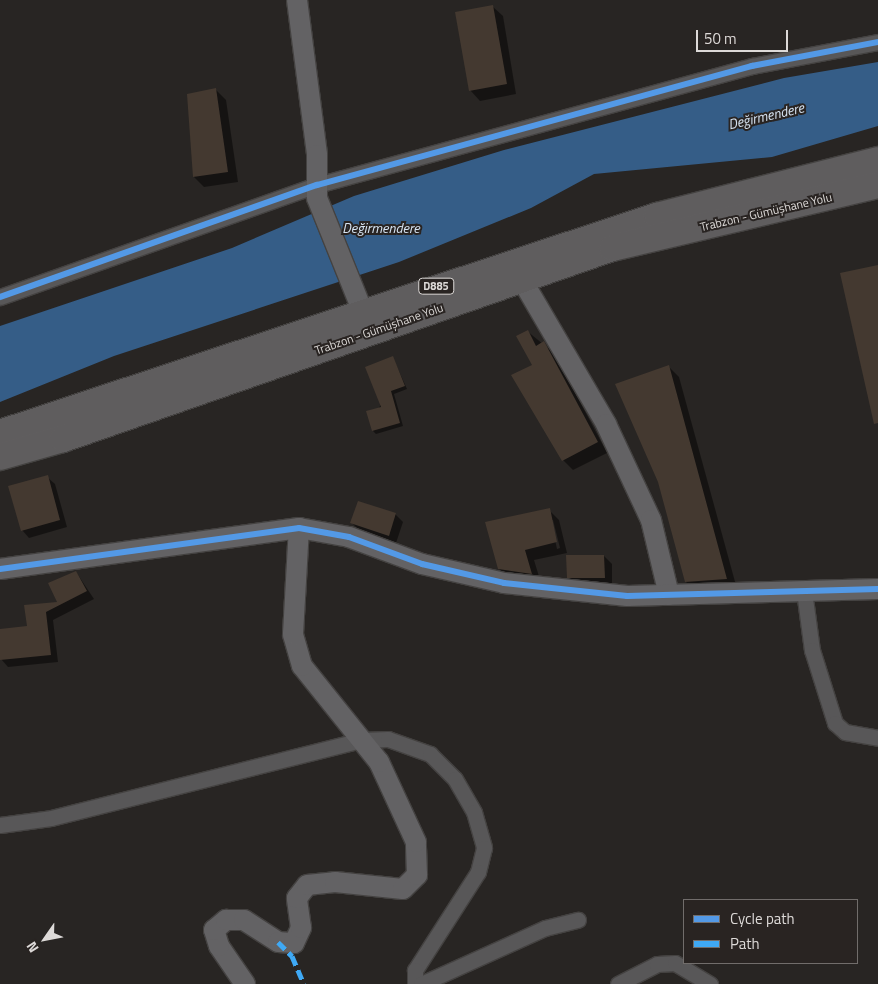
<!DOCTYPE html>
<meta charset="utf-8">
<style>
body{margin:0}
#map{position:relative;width:878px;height:984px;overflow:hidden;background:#282523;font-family:"Titillium Web",sans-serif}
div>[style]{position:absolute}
.water>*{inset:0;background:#355d87}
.shadow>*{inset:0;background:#0007}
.building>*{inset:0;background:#443930}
.roads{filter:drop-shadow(1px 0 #444241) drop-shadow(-1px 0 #444241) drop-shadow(0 1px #444241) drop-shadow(0 -1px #444241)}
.street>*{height:15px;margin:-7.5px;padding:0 7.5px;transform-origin:7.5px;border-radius:7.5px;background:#585758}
.secondary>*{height:20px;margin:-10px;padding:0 10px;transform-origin:10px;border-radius:10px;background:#636264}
.highway>*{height:26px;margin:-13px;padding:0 13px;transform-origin:13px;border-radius:13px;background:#5f5d5e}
.quiet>*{height:5px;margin-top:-2.5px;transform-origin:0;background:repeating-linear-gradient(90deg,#3fa9f5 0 10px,transparent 0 15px)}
.cycleway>*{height:6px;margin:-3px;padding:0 3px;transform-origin:3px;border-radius:3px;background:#5399e6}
span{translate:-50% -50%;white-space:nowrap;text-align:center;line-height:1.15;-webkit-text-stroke:4px #292422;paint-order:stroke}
.shield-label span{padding:1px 4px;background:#292422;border:1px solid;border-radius:4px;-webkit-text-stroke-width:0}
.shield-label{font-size:11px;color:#dddad8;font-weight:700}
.street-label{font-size:12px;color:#dddad8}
.water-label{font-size:14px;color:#d7e4f2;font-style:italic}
.legend{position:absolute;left:683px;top:899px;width:175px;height:65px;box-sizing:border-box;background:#292422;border:1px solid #716d6b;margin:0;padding:6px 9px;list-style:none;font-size:15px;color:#dddad8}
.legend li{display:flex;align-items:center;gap:10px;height:25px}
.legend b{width:25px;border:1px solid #716d6b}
.north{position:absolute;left:20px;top:914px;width:50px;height:50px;-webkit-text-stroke:4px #292422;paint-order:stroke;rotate:237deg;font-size:14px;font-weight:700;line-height:20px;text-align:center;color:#dddad8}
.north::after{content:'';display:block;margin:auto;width:18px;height:22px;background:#dddad8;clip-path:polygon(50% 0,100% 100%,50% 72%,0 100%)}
.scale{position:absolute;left:696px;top:30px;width:92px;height:22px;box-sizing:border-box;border:2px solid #dddad8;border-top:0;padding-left:6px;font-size:15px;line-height:18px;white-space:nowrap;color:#dddad8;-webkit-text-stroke:4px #292422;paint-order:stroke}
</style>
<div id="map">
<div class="water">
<i style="clip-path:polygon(878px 62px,878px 126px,772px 157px,594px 174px,531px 208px,399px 262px,114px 356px,0 402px,0 326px,232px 248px,354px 196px,504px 150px,784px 78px)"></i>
</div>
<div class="shadow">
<i style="clip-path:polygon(492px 6px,503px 16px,516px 94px,480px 101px,470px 90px)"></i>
<i style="clip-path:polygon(216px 90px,226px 100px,238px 182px,204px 187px,194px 177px)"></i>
<i style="clip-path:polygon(527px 331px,554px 353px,607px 453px,573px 470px,563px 460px)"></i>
<i style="clip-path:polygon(393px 358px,407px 389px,394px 394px,403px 426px,376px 434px,373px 431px)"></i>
<i style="clip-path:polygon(669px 367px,679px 377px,737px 589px,697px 592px,686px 582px)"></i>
<i style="clip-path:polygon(47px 477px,55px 484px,67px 527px,29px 538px,22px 530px)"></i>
<i style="clip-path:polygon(evenodd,549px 510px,559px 520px,567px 553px,534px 560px,541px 583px,509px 579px,499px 569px,549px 510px,551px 520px,553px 520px,560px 548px,557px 549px,551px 520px)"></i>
<i style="clip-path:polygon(395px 514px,403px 522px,396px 543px,359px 530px,352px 523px)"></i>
<i style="clip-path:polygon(604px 556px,612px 564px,612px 585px,575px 585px,568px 577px)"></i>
<i style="clip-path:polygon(76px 572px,94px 599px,53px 620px,58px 662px,8px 667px,1px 659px,0 630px,28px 627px,26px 607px,59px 603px)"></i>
</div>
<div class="building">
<i style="clip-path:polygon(493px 5px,507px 84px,469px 91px,455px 12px)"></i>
<i style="clip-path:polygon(216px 88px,228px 172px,193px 177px,187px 94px)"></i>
<i style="clip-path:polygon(878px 265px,878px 423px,874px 424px,840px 273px)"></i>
<i style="clip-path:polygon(528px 330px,536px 346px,544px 341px,598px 442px,562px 461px,511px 375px,532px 365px,516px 336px)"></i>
<i style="clip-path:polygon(393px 356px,405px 386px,391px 391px,400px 423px,372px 431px,366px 411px,381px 407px,365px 367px)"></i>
<i style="clip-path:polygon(669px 365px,727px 579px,685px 582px,658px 482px,615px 384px)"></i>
<i style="clip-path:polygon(48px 475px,60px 520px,21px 531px,8px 486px)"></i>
<i style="clip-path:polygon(358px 501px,396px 513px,389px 536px,350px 523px)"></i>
<i style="clip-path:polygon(550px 508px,557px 542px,525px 550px,532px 574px,498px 569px,485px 522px)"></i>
<i style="clip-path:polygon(566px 555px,604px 555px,605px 578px,567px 578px)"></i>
<i style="clip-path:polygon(76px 571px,87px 591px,46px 612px,51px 655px,0 660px,0 629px,27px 626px,24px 605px,57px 602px,48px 583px)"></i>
</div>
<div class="roads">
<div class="street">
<i style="left:0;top:297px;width:336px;rotate:-19.5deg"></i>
<i style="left:317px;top:185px;width:451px;rotate:-15.3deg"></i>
<i style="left:752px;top:66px;width:128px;rotate:-10.8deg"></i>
<i style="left:804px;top:591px;width:60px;rotate:82.3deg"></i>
<i style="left:812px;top:650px;width:77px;rotate:72.5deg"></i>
<i style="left:835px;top:723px;width:13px;rotate:42deg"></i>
<i style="left:845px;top:732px;width:34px;rotate:10deg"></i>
<i style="left:0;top:825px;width:51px;rotate:-7.8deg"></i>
<i style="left:51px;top:818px;width:321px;rotate:-14.1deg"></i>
<i style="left:362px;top:740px;width:26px;rotate:-2deg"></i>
<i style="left:388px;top:739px;width:45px;rotate:19.7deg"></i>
<i style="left:430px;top:754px;width:35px;rotate:45deg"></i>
<i style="left:455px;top:779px;width:38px;rotate:60deg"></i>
<i style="left:474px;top:812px;width:37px;rotate:74deg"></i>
<i style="left:484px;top:848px;width:25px;rotate:104deg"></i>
<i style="left:478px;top:872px;width:117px;rotate:122.7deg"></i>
<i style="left:415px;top:970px;width:14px;rotate:90deg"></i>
<i style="left:421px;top:984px;width:136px;rotate:-24.3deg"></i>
<i style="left:545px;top:928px;width:34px;rotate:-14deg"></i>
<i style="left:618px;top:984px;width:44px;rotate:-27.1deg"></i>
<i style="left:657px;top:964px;width:18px;rotate:-3deg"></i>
<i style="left:675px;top:963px;width:41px;rotate:31deg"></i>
</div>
<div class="secondary">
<i style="left:297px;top:0;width:156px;rotate:82.6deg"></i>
<i style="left:317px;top:155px;width:43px;rotate:90deg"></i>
<i style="left:317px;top:198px;width:121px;rotate:68.1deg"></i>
<i style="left:522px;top:280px;width:167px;rotate:59.7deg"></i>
<i style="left:606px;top:424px;width:106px;rotate:64.9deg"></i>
<i style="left:651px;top:520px;width:77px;rotate:76.5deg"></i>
<i style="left:0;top:569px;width:302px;rotate:-7.8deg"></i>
<i style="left:299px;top:528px;width:51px;rotate:10.2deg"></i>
<i style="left:349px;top:537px;width:78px;rotate:20.3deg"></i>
<i style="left:422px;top:564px;width:84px;rotate:13deg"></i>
<i style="left:504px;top:583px;width:124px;rotate:6deg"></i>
<i style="left:627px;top:596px;width:251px;rotate:-1.6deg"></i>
<i style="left:245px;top:984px;width:46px;rotate:-124.4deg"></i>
<i style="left:219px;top:946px;width:17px;rotate:-107deg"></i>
<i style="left:214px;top:930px;width:16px;rotate:-40deg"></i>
<i style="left:226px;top:920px;width:18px"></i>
<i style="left:244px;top:920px;width:40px;rotate:32.9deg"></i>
<i style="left:278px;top:942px;width:16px;rotate:4deg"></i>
<i style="left:294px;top:943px;width:17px;rotate:-65deg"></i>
<i style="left:301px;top:928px;width:30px;rotate:-98deg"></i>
<i style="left:297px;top:898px;width:16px;rotate:-52deg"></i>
<i style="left:307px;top:885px;width:28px;rotate:-6deg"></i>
<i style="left:335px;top:882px;width:68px;rotate:5.9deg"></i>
<i style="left:403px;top:889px;width:20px;rotate:-45deg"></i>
<i style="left:417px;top:875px;width:33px;rotate:-92deg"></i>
<i style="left:416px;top:842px;width:88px;rotate:-114.8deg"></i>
<i style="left:379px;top:762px;width:123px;rotate:-128.7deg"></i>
<i style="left:302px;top:666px;width:33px;rotate:-106deg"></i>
<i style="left:293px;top:634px;width:106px;rotate:-86.8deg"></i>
</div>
<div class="highway">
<i style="left:0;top:433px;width:692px;rotate:-18.28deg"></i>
<i style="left:657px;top:216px;width:228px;rotate:-14.2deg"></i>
<i style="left:0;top:457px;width:66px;rotate:-15.9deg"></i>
<i style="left:63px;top:439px;width:581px;rotate:-19.18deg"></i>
<i style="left:612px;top:248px;width:273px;rotate:-13.3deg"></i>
</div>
</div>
<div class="quiet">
<i style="left:278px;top:942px;width:20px;rotate:45deg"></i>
<i style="left:292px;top:956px;width:30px;rotate:67deg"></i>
</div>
<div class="cycleway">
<i style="left:0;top:297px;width:336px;rotate:-19.5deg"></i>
<i style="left:317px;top:185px;width:451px;rotate:-15.3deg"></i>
<i style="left:752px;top:66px;width:128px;rotate:-10.8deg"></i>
<i style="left:0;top:569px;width:302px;rotate:-7.8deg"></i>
<i style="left:299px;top:528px;width:51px;rotate:10.2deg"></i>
<i style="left:349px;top:537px;width:78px;rotate:20.3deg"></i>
<i style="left:422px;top:564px;width:84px;rotate:13deg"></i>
<i style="left:504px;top:583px;width:124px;rotate:6deg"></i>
<i style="left:627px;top:596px;width:251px;rotate:-1.6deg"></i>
</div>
<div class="shield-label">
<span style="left:436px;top:286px">D885</span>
</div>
<div class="street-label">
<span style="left:766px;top:212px;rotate:-13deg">Trabzon - Gümüşhane Yolu</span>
<span style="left:379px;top:329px;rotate:-19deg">Trabzon - Gümüşhane Yolu</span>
</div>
<div class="water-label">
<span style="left:766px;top:116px;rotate:-13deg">Değirmendere</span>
<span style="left:381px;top:228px">Değirmendere</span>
</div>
<ul class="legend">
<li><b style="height:6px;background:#5399e6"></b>Cycle path</li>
<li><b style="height:6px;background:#3fa9f5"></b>Path</li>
</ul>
<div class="north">N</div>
<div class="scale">50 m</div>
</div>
